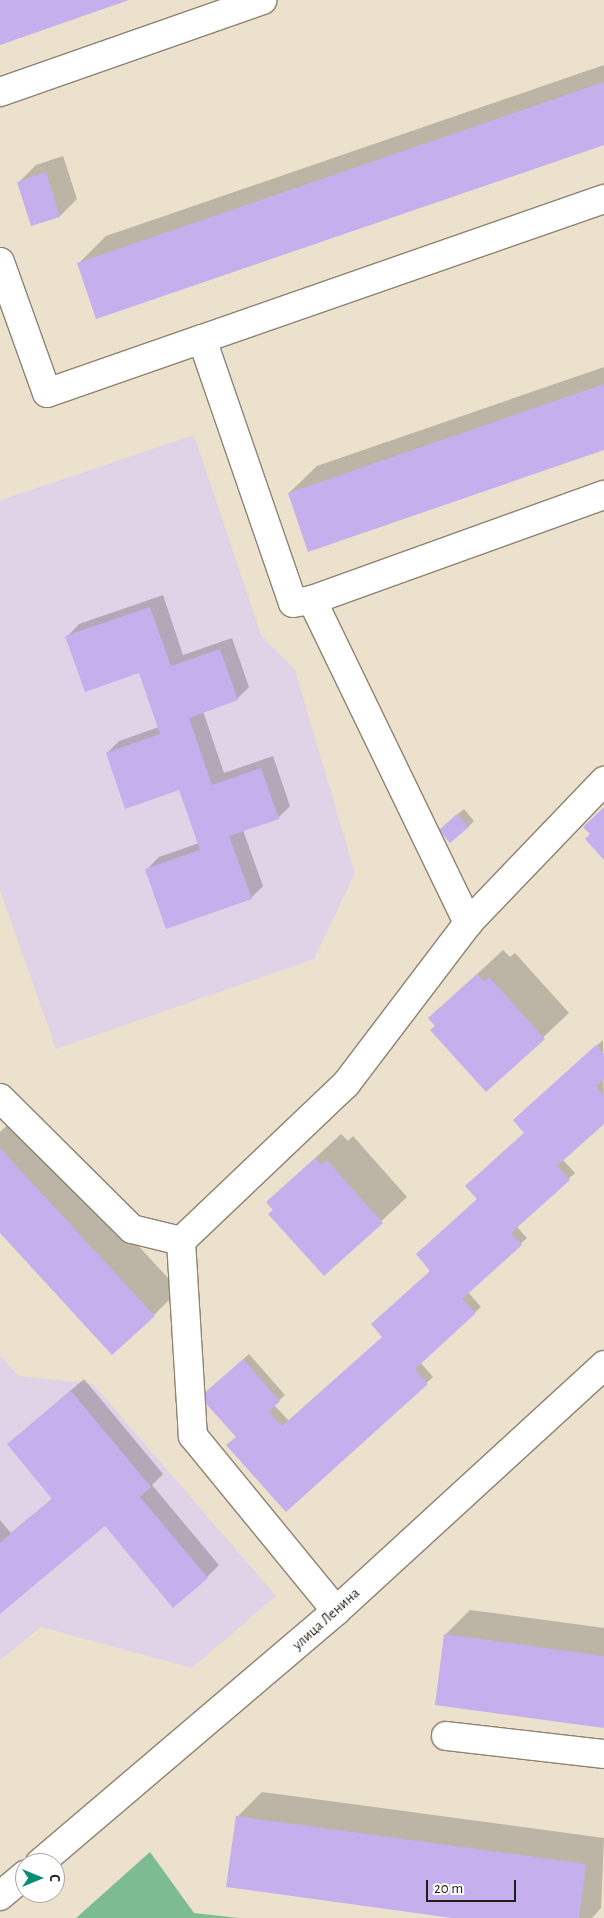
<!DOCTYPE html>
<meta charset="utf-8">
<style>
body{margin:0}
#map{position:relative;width:604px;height:1918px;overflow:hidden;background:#ece1cd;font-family:"Alegreya Sans",sans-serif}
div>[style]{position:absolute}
.education>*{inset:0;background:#e1d3e7}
.forest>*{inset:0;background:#7dbb92}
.shadow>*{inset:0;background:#0003}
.building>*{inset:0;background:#c5afec}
.roads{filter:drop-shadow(1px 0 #8d8371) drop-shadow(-1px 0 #8d8371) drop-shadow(0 1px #8d8371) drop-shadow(0 -1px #8d8371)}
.minor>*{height:28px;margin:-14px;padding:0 14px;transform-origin:14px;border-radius:14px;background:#fff}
.major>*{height:28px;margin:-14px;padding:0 14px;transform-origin:14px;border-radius:14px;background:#fff}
span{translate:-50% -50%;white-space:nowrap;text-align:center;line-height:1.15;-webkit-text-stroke:5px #fff;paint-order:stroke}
.street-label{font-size:15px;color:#221e17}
.north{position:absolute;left:15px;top:1853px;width:50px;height:50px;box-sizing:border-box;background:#fff;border:1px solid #a7a5a2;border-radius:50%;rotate:90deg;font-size:14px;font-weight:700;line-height:20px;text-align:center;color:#221e17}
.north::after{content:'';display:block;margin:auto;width:18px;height:22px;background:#088d73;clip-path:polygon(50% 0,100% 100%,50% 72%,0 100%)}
.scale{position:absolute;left:426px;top:1880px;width:90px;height:22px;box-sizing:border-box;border:2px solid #221e17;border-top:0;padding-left:6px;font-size:15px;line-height:18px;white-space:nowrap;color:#221e17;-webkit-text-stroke:4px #fff;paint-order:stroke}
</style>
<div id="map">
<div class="education">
<i style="clip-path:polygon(194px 435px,261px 635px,295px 670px,355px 873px,314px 959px,56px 1049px,0 890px,0 500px)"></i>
<i style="clip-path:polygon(0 1356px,19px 1376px,93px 1384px,276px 1596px,192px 1668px,41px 1627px,0 1660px)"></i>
</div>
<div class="forest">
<i style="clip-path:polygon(150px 1852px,194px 1913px,239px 1918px,76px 1918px)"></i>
</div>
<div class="shadow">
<i style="clip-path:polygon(604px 65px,604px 144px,78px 264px,106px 236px)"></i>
<i style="clip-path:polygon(63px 156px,77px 199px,60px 216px,32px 225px,19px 182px,36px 165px)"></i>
<i style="clip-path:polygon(604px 367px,604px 448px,289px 493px,317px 466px)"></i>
<i style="clip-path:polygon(163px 595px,183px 655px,232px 638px,249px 687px,237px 699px,203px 711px,224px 773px,273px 756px,290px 806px,278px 818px,243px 830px,263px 886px,251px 898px,147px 869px,159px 857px,199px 843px,180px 789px,107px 753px,119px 741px,159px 727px,140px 672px,67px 637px,79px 624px)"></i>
<i style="clip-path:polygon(464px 809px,474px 821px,468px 827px,446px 824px)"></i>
<i style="clip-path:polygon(503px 950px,510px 957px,515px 953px,569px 1013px,487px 1090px,430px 1018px)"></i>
<i style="clip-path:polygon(603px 1040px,604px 1122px,563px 1160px,575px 1173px,516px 1226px,527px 1238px,468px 1292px,481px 1307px,420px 1362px,433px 1377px,286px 1510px,208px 1392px,249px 1354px,285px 1395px,274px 1405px,289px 1421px,384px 1336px,526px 1133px,520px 1114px)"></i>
<i style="clip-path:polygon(18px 1115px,179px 1290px,154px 1315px,0 1231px,0 1132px)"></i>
<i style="clip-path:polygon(341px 1134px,348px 1141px,353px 1136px,407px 1197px,325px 1274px,268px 1202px)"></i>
<i style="clip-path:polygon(84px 1379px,163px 1474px,152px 1485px,219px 1565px,207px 1577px,105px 1524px,0 1612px,0 1520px,11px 1533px,53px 1498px,8px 1444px)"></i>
<i style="clip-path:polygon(470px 1610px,604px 1628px,604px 1727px,445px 1635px)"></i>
<i style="clip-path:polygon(262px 1792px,604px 1838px,601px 1908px,592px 1918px,462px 1918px,237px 1817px)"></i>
</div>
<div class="building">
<i style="clip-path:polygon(0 0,129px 0,0 45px)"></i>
<i style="clip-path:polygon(604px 82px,604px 145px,96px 319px,77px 263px)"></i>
<i style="clip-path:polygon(46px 172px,60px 217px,31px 226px,17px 182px)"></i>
<i style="clip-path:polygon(604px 384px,604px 450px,308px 552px,288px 493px)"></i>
<i style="clip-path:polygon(150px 607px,171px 666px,220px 649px,238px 700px,189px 718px,212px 785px,261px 768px,279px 819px,229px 836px,252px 899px,166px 929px,145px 869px,200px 850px,179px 790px,125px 809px,106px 753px,160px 734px,139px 673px,85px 692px,65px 636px)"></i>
<i style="clip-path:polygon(604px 807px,604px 860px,585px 839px,590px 834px,583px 827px)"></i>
<i style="clip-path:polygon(457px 814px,469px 827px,450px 843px,439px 830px)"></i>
<i style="clip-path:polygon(477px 974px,484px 981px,489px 977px,545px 1039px,486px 1092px,430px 1030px,435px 1026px,428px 1018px)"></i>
<i style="clip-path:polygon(596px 1045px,604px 1054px,604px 1079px,596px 1086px,604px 1096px,604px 1124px,557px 1166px,570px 1180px,511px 1233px,522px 1245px,462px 1299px,476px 1313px,415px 1369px,428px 1384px,286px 1512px,226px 1445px,236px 1437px,200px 1397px,243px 1359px,280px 1401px,269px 1412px,282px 1426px,382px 1337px,371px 1324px,430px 1271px,416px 1254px,477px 1199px,465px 1186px,524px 1133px,513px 1120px)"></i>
<i style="clip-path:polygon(0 1148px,155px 1316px,112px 1355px,0 1233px)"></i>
<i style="clip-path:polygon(315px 1158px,322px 1165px,327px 1160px,383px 1223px,324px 1276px,268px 1214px,273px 1210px,266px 1202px)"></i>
<i style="clip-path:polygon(71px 1391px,151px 1487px,140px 1497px,208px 1578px,173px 1608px,105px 1526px,0 1614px,0 1543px,52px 1499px,7px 1444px)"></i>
<i style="clip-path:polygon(444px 1634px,604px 1656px,604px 1728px,435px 1705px)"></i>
<i style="clip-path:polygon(236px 1816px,586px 1864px,579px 1918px,452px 1918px,226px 1887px)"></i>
</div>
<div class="roads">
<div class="minor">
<i style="left:0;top:92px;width:278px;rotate:-19.3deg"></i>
<i style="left:0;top:262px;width:139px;rotate:70.3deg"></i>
<i style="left:47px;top:393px;width:164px;rotate:-19.2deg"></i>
<i style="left:202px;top:339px;width:279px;rotate:71deg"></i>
<i style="left:293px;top:603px;width:19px;rotate:-9deg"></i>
<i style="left:312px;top:600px;width:310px;rotate:-19.8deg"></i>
<i style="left:202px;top:339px;width:426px;rotate:-19.2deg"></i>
<i style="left:312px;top:600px;width:359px;rotate:64.2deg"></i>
<i style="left:0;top:1098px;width:186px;rotate:44.8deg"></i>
<i style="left:132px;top:1229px;width:50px;rotate:13.8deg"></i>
<i style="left:181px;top:1241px;width:195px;rotate:86.5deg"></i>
<i style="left:193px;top:1436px;width:226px;rotate:50.7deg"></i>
<i style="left:181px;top:1241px;width:228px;rotate:-43.6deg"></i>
<i style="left:346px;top:1084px;width:202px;rotate:-52.8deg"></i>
<i style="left:468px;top:923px;width:197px;rotate:-46.2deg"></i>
<i style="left:446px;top:1736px;width:159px;rotate:6.5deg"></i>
</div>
<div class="major">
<i style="left:40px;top:1863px;width:389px;rotate:-40.4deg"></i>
<i style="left:336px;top:1611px;width:364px;rotate:-42.5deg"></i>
<i style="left:0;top:1896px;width:33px;rotate:-40deg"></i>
</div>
</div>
<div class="street-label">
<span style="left:326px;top:1619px;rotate:-42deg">улица Ленина</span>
</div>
<div class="north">С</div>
<div class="scale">20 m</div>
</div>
